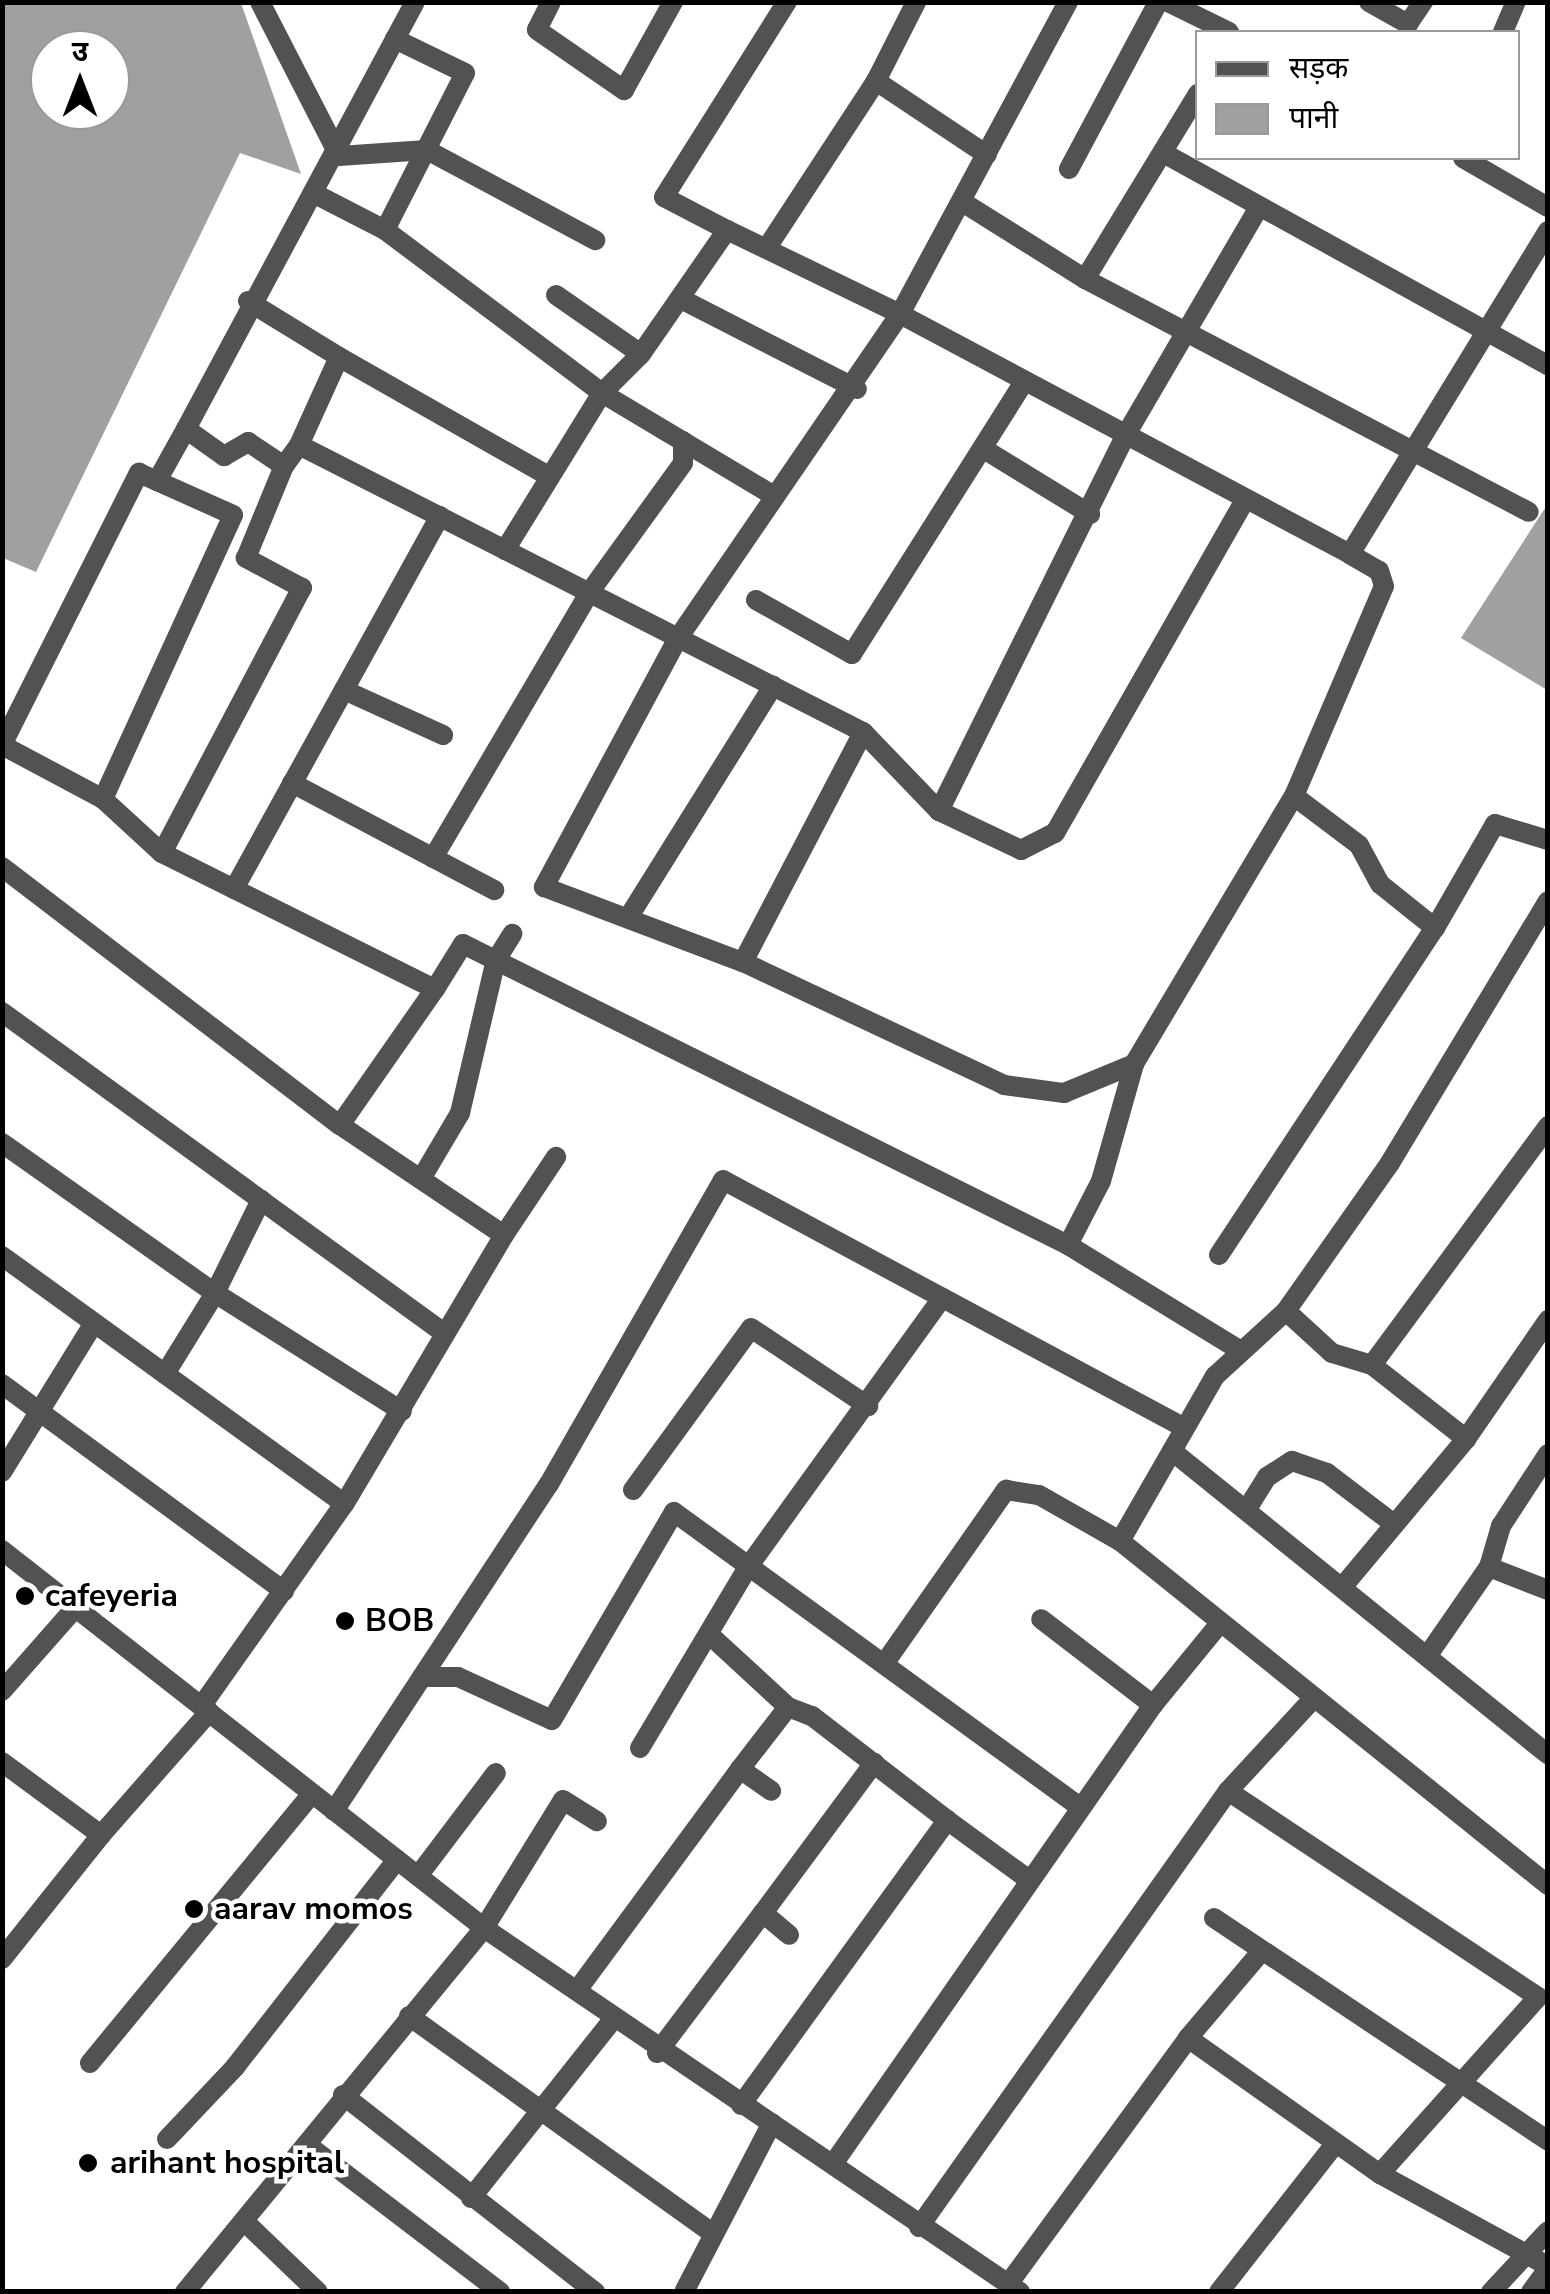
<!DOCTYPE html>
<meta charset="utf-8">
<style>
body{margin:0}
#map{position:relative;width:1550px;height:2294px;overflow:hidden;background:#fff;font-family:"Nunito Sans","Noto Sans Devanagari",sans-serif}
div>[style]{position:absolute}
.water>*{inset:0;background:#a0a0a0}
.minor>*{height:20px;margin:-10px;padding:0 10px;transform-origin:10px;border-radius:10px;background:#525252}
.dots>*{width:28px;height:28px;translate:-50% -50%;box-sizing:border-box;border:5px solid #fff;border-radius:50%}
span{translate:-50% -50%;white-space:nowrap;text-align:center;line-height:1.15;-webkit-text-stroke:9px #fff;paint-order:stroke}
.poi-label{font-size:32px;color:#000;font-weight:700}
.left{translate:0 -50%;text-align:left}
.frame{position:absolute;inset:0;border:5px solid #000;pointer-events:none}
.legend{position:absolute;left:1195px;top:30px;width:325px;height:130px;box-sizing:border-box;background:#fff;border:2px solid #999;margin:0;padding:12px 18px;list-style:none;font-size:30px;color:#000}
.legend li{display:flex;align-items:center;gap:20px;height:50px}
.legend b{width:50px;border:2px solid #999}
.north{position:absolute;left:30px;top:30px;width:100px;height:100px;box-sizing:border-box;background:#fff;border:2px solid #999;border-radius:50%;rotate:0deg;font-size:28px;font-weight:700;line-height:40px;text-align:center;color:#000}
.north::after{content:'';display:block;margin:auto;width:35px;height:45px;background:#000;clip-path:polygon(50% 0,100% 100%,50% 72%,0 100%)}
</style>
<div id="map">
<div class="water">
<i style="clip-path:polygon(evenodd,2px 3px,241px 3px,301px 174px,240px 153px,36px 572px,3px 558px,2px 3px,50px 50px,110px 50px,110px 110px,50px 110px,50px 50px)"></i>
<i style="clip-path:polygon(1547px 505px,1547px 690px,1461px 638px)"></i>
</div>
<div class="minor">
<i style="left:260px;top:2px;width:173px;rotate:62.8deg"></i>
<i style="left:339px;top:156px;width:88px;rotate:-3.9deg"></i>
<i style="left:427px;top:150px;width:191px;rotate:28.2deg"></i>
<i style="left:551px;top:2px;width:31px;rotate:117deg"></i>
<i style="left:537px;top:30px;width:106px;rotate:34.6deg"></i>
<i style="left:624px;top:90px;width:101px;rotate:-60.9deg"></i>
<i style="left:1168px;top:2px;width:68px;rotate:26.2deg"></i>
<i style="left:1369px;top:2px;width:45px;rotate:29.4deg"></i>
<i style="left:1408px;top:24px;width:27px;rotate:-56deg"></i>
<i style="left:1503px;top:32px;width:33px;rotate:-67deg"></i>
<i style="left:876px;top:81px;width:133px;rotate:33.7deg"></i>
<i style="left:1167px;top:155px;width:435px;rotate:28.9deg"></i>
<i style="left:1463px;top:158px;width:98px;rotate:30deg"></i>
<i style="left:1069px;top:169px;width:189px;rotate:-61.9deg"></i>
<i style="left:319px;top:196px;width:74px;rotate:27.3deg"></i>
<i style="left:385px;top:230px;width:271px;rotate:36.9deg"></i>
<i style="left:602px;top:393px;width:197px;rotate:30.9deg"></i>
<i style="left:964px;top:203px;width:143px;rotate:32.1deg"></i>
<i style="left:1085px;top:279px;width:501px;rotate:27.69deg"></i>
<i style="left:385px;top:230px;width:176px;rotate:-63deg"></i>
<i style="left:465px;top:73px;width:78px;rotate:-154.1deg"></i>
<i style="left:727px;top:230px;width:71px;rotate:-152.4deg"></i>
<i style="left:664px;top:197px;width:231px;rotate:-57.8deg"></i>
<i style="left:768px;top:246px;width:197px;rotate:-56.8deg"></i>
<i style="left:876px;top:81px;width:89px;rotate:-63.1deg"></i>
<i style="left:1085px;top:279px;width:217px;rotate:-58.6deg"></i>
<i style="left:556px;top:295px;width:103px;rotate:34.8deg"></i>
<i style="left:641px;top:354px;width:151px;rotate:-55.3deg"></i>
<i style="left:727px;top:230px;width:192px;rotate:25.9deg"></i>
<i style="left:900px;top:314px;width:354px;rotate:-61.7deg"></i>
<i style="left:248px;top:301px;width:107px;rotate:31.6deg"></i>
<i style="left:339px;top:357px;width:97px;rotate:114.4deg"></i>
<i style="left:299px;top:445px;width:633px;rotate:26.97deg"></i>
<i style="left:863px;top:732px;width:110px;rotate:46.1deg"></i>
<i style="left:939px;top:811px;width:91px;rotate:25.4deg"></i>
<i style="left:1021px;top:850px;width:38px;rotate:-27deg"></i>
<i style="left:1055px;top:833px;width:382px;rotate:-60.3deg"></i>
<i style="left:685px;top:301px;width:193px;rotate:27.1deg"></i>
<i style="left:339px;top:357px;width:239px;rotate:29.6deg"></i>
<i style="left:186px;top:429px;width:483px;rotate:-61.8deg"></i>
<i style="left:987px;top:451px;width:121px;rotate:31.5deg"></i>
<i style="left:505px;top:550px;width:185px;rotate:-58.3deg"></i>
<i style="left:602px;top:393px;width:55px;rotate:-45deg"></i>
<i style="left:1350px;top:554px;width:379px;rotate:-58.5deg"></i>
<i style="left:756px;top:600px;width:110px;rotate:29.4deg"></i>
<i style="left:852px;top:654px;width:318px;rotate:-57.7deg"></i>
<i style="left:344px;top:690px;width:109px;rotate:24.4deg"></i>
<i style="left:2px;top:745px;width:115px;rotate:28.1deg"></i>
<i style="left:103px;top:799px;width:80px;rotate:42.5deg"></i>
<i style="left:162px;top:853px;width:305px;rotate:26.5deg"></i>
<i style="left:435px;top:989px;width:53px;rotate:-58.1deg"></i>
<i style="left:463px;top:944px;width:676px;rotate:26.45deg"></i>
<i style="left:1068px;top:1245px;width:203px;rotate:31.5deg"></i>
<i style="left:2px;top:745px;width:305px;rotate:-63.3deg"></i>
<i style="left:139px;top:473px;width:20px;rotate:24deg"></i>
<i style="left:157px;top:481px;width:60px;rotate:-60.9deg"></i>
<i style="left:186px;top:429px;width:47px;rotate:35.4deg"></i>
<i style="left:224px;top:456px;width:28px;rotate:-30deg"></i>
<i style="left:248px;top:442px;width:43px;rotate:33.7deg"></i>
<i style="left:284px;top:466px;width:26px;rotate:-54deg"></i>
<i style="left:292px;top:783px;width:229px;rotate:27.9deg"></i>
<i style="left:103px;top:799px;width:312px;rotate:-65.4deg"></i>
<i style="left:233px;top:515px;width:83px;rotate:-155.9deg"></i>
<i style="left:939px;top:811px;width:416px;rotate:-63.6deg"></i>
<i style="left:1124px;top:438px;width:265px;rotate:-59.7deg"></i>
<i style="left:162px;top:853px;width:300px;rotate:-62.2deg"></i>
<i style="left:302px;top:588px;width:64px;rotate:-151.8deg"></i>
<i style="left:246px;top:558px;width:100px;rotate:-67.6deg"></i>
<i style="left:433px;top:858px;width:308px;rotate:-59.5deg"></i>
<i style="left:589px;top:593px;width:160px;rotate:-54.1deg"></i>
<i style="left:683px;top:463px;width:22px;rotate:-90deg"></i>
<i style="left:2px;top:867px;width:425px;rotate:37.4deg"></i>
<i style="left:340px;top:1125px;width:197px;rotate:33.9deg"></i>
<i style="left:504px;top:1235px;width:313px;rotate:120.7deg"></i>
<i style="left:344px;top:1504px;width:246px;rotate:125.2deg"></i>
<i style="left:234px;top:889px;width:426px;rotate:-61.1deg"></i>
<i style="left:1548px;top:901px;width:306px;rotate:121.1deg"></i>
<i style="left:1390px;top:1163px;width:181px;rotate:125.1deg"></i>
<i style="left:1286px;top:1311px;width:96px;rotate:137.5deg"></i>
<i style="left:1215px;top:1376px;width:190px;rotate:119.9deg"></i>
<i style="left:1120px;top:1541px;width:549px;rotate:38.79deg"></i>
<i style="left:628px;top:918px;width:274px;rotate:-58deg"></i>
<i style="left:1435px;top:928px;width:120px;rotate:-60deg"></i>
<i style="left:1495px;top:824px;width:55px;rotate:16.8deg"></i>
<i style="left:743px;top:962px;width:259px;rotate:-62.4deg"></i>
<i style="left:2px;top:1012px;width:546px;rotate:35.99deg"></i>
<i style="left:340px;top:1125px;width:166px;rotate:-55.1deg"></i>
<i style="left:2px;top:1143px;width:261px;rotate:35.2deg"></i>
<i style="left:215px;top:1293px;width:104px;rotate:-63.7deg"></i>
<i style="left:421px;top:1179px;width:77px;rotate:-59.4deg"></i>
<i style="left:460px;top:1113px;width:157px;rotate:-76.8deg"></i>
<i style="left:496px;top:960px;width:31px;rotate:-58deg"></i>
<i style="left:504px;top:1235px;width:94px;rotate:-56.3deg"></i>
<i style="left:1068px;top:1245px;width:72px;rotate:-62.7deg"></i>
<i style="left:1101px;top:1181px;width:122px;rotate:-74.2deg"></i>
<i style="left:1134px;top:1064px;width:312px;rotate:-59.2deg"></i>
<i style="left:1294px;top:796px;width:228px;rotate:-66.8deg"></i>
<i style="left:1384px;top:586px;width:16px;rotate:-108deg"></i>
<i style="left:1379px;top:571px;width:34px;rotate:-150deg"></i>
<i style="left:1350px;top:554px;width:510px;rotate:-151.93deg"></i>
<i style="left:900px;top:314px;width:393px;rotate:124.4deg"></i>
<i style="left:678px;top:638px;width:283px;rotate:118.3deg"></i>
<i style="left:544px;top:887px;width:213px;rotate:20.7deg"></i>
<i style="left:743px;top:962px;width:289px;rotate:25.2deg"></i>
<i style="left:1004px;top:1085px;width:61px;rotate:7.6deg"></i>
<i style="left:1064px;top:1093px;width:76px;rotate:-22.5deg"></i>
<i style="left:1219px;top:1255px;width:392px;rotate:-56.6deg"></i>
<i style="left:1435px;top:928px;width:70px;rotate:-141.3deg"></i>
<i style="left:1380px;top:884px;width:44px;rotate:-118.3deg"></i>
<i style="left:1359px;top:845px;width:81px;rotate:-143deg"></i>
<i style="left:2px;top:1256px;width:422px;rotate:35.9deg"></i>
<i style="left:1286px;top:1311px;width:62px;rotate:42.4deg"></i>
<i style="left:1332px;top:1353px;width:42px;rotate:16.7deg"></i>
<i style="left:1372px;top:1365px;width:297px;rotate:-53.6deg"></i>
<i style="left:1372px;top:1365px;width:120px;rotate:38.2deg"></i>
<i style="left:165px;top:1374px;width:95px;rotate:-58.3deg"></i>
<i style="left:215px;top:1293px;width:221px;rotate:32.3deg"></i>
<i style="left:2px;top:1384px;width:350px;rotate:36.3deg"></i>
<i style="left:1172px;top:1451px;width:483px;rotate:38.9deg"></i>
<i style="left:2px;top:1472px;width:175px;rotate:-58.3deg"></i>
<i style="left:633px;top:1490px;width:200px;rotate:-53.9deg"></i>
<i style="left:751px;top:1328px;width:141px;rotate:33.7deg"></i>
<i style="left:1247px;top:1509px;width:38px;rotate:-58deg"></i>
<i style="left:1267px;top:1477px;width:30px;rotate:-33deg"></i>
<i style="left:1292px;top:1461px;width:37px;rotate:19deg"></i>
<i style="left:1327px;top:1473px;width:84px;rotate:37.3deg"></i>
<i style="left:2px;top:1550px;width:613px;rotate:38.1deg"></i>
<i style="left:484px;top:1928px;width:648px;rotate:34.18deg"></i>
<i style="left:1489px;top:1567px;width:43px;rotate:-73.7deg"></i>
<i style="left:1501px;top:1526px;width:86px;rotate:-56.9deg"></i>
<i style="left:1344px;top:1585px;width:190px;rotate:-50.1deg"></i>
<i style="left:1466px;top:1439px;width:145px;rotate:-55.4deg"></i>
<i style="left:713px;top:1638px;width:102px;rotate:42.6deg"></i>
<i style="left:788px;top:1707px;width:26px;rotate:21deg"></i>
<i style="left:812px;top:1716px;width:170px;rotate:37.6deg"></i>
<i style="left:1428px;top:1655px;width:107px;rotate:-55.3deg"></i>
<i style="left:1489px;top:1567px;width:63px;rotate:21.3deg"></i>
<i style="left:884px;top:1664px;width:213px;rotate:-55deg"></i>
<i style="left:1006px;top:1490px;width:33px;rotate:9deg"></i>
<i style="left:1039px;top:1495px;width:93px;rotate:29.6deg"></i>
<i style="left:422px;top:1677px;width:231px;rotate:-56.7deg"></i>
<i style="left:549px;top:1484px;width:350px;rotate:-60.2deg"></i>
<i style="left:723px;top:1180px;width:520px;rotate:28.24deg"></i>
<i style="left:2px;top:1691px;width:112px;rotate:-48.6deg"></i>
<i style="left:1153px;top:1705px;width:106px;rotate:-50.7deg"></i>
<i style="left:640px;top:1748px;width:211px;rotate:-59.2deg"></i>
<i style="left:748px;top:1567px;width:332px;rotate:-54.2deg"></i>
<i style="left:2px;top:1762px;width:123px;rotate:36.4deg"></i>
<i style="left:101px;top:1835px;width:164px;rotate:-48.7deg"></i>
<i style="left:740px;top:1769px;width:78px;rotate:-52.3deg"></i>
<i style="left:1228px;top:1791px;width:124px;rotate:-47.3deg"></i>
<i style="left:334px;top:1811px;width:160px;rotate:-56.7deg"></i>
<i style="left:422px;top:1677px;width:36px"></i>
<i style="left:458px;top:1677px;width:103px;rotate:24.6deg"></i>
<i style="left:552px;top:1720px;width:241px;rotate:-59.6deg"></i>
<i style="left:674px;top:1512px;width:499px;rotate:36deg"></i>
<i style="left:418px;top:1876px;width:129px;rotate:-52.9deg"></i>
<i style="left:763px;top:1913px;width:187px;rotate:-53.5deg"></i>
<i style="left:1214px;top:1918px;width:402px;rotate:33.7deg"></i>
<i style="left:2px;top:1959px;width:159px;rotate:-51.4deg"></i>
<i style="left:578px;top:1989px;width:273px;rotate:-53.6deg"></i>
<i style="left:740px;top:1769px;width:38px;rotate:35deg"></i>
<i style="left:409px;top:2016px;width:371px;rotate:35.6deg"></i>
<i style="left:1188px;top:2038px;width:113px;rotate:-49.7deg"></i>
<i style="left:657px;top:2053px;width:176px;rotate:-52.9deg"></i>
<i style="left:763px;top:1913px;width:34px;rotate:40deg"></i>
<i style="left:90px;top:2063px;width:349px;rotate:-50.5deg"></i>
<i style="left:343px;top:2095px;width:320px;rotate:38deg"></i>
<i style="left:741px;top:2105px;width:352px;rotate:-54.1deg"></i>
<i style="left:947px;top:1820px;width:100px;rotate:36.1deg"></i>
<i style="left:167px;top:2139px;width:99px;rotate:-46.6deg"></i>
<i style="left:235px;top:2067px;width:263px;rotate:-52deg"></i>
<i style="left:310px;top:2147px;width:239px;rotate:37.3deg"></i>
<i style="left:833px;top:2164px;width:560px;rotate:-55.12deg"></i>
<i style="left:1153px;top:1705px;width:141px;rotate:-142.5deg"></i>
<i style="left:471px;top:2198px;width:230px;rotate:-51.5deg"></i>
<i style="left:247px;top:2224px;width:98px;rotate:43.8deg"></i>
<i style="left:919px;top:2227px;width:534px;rotate:-54.67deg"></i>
<i style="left:1228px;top:1791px;width:372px;rotate:33.6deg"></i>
<i style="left:1538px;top:1997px;width:237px;rotate:131.8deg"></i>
<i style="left:1009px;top:2283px;width:303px;rotate:-53.8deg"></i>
<i style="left:1188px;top:2038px;width:235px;rotate:35.3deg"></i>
<i style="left:1380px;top:2174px;width:192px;rotate:28.7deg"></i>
<i style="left:685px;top:2290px;width:188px;rotate:-62.5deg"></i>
<i style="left:185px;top:2292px;width:471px;rotate:-50.6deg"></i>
<i style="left:484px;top:1928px;width:150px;rotate:-58.3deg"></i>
<i style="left:563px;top:1800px;width:40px;rotate:32deg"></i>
<i style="left:1219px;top:2292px;width:189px;rotate:-51.9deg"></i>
<i style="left:1491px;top:2292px;width:83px;rotate:-46.9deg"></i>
<i style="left:1531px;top:2292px;width:29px;rotate:-54deg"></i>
</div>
<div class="dots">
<i style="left:25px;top:1596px;background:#000"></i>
<i style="left:345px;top:1621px;background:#000"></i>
<i style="left:194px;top:1909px;background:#000"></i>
<i style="left:88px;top:2163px;background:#000"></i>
</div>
<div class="poi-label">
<span class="left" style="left:45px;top:1596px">cafeyeria</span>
<span class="left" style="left:365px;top:1621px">BOB</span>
<span class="left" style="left:214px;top:1909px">aarav momos</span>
<span class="left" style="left:110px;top:2163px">arihant hospital</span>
</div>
<div class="frame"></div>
<ul class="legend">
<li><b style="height:12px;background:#525252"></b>सड़क</li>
<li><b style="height:28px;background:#a0a0a0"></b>पानी</li>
</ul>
<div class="north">उ</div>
</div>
